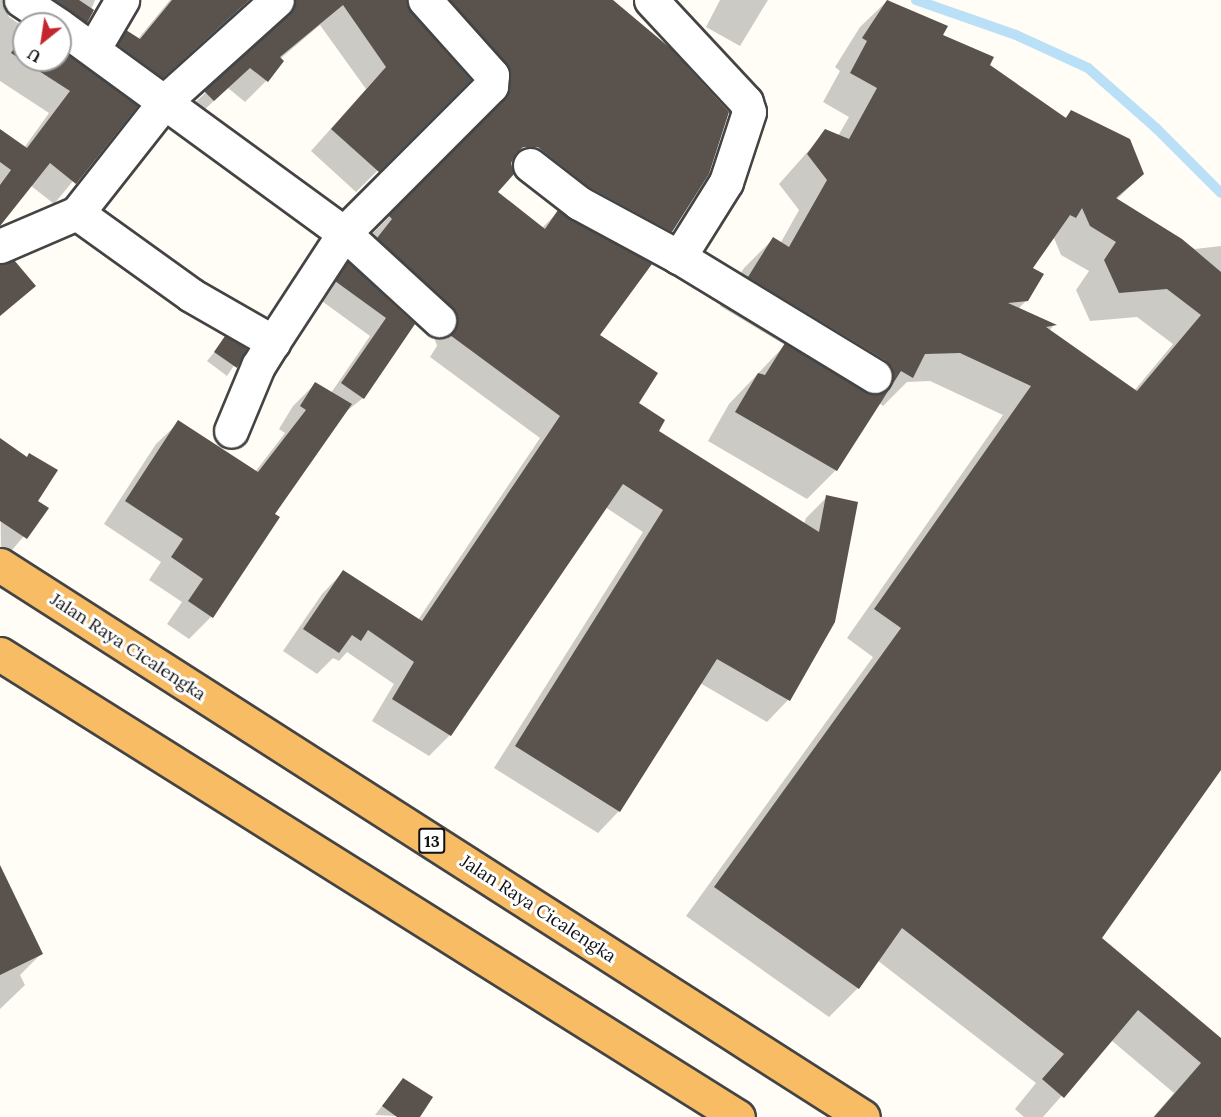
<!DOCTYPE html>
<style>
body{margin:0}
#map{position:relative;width:1221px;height:1117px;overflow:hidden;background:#fffdf5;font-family:Lora,serif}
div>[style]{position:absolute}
.shadow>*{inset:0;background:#0003}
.stream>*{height:10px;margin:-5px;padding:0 5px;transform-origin:5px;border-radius:5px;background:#b9e0f7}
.building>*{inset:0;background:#5a524d}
.roads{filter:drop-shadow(2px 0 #444) drop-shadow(-2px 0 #444) drop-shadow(0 2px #444) drop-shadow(0 -2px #444)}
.minor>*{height:33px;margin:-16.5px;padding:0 16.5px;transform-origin:16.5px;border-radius:16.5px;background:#fff}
.trunk>*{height:33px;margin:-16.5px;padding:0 16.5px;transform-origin:16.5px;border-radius:16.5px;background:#f7bc64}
span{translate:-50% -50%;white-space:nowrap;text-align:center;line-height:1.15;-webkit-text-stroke:6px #fff;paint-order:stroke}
.shield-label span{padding:2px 4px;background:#fff;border:2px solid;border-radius:4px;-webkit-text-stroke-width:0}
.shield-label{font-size:16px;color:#111;font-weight:700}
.street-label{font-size:18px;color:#111}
.north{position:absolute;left:12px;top:12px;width:60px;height:60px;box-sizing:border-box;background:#fff;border:2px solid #a0a0a0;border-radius:50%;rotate:210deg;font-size:16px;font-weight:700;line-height:24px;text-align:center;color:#111}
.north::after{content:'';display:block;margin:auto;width:21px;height:27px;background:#c4262e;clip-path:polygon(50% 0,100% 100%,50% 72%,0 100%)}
</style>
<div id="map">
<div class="shadow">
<i style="clip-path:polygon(0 0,95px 0,86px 22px,65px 43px,3px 3px,9px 17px,24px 27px,24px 60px,60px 60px,60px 53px,135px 106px,54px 204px,30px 185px,0 220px,0 130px,24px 148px,49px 113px,0 81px)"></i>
<i style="clip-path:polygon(170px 0,611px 0,671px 231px,650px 253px,516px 167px,511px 168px,496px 193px,542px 228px,558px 212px,598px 336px,656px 431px,804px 524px,806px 518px,827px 497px,833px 621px,788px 700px,767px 722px,700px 683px,619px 811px,598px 833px,494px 768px,643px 532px,605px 507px,450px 735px,429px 756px,372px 721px,394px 684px,347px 652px,339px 661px,333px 658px,317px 674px,283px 651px,322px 594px,343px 572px,418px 620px,540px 438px,430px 357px,437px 346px,431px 328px,368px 238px,483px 122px,489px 110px,489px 91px,418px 9px,407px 2px,409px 13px,469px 80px,356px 192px,311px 151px,366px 89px,320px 25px,280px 59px,266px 81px,245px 102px,228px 88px,191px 122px,184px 113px,274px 28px,269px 8px,250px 3px,140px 98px,105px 54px,126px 32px,138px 39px)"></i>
<i style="clip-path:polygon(720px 0,768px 0,740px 46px,706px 27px)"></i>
<i style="clip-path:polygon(evenodd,888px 0,1064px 119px,1071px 112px,1143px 174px,1116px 200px,1195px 249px,1221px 246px,1221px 767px,1100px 938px,1221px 1039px,1221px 1117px,1153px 1117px,1174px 1093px,1111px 1040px,1043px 1117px,1024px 1117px,1015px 1109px,1036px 1083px,877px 960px,858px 988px,829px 1017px,686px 916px,873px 657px,847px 638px,1003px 415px,930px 381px,907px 382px,883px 406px,879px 403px,836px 470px,807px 499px,708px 441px,729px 404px,785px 345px,720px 306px,744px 268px,773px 239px,780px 244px,799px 210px,779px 184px,826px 131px,838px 136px,849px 117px,823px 102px,840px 71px,835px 67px,860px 27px,888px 0,1054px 238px,1061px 255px,1089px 271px,1076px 290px,1090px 321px,1137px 317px,1173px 344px,1134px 391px,1049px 331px,1054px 325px,1018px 309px,1027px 300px,1031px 269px,1054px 238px)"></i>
<i style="clip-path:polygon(348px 264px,413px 324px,363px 398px,343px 414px,273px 514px,278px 518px,211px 617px,189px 639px,167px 624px,182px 602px,149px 580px,161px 562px,104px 524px,156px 444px,179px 422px,255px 472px,285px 433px,279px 429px,293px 406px,315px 384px,331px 393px,370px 336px,319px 299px)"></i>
<i style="clip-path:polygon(226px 338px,245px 349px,227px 376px,207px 361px)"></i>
<i style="clip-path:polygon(0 441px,36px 501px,47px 509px,1px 563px)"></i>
<i style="clip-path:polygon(0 888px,41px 954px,20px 975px,25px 985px,0 1009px)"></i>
<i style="clip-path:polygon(395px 1089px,418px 1117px,375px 1115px)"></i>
</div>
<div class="stream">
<i style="left:916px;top:0;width:106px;rotate:19.3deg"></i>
<i style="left:1016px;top:35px;width:79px;rotate:24.6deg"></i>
<i style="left:1088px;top:68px;width:91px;rotate:41.4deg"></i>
<i style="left:1156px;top:128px;width:92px;rotate:45deg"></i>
</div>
<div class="building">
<i style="clip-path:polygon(55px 0,79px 0,94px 10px,87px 23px)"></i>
<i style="clip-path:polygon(172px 0,249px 0,163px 78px,118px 45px,126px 30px,140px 39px)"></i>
<i style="clip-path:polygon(295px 0,407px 0,411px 12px,471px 80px,379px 172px,331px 129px,386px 67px,343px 5px,280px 57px,284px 61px,268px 82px,250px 68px,214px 101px,204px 91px,290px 14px)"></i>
<i style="clip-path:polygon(450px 0,613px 0,669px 47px,729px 112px,709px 174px,672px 232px,589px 187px,538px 147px,523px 147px,516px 153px,511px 163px,514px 174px,498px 192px,545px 229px,558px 210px,652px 264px,600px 335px,658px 373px,639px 403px,665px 420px,659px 431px,819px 532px,826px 495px,858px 502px,835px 622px,790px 701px,717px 659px,620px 812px,515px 746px,663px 510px,623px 484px,451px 736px,392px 699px,414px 662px,368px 630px,361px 641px,352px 635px,339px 653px,303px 629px,343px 570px,422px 621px,560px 416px,450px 335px,457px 323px,452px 307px,377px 238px,392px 219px,388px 215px,504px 99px,509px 88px,506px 63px)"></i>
<i style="clip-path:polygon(evenodd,887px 0,948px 26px,943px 35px,994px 57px,990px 65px,1066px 118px,1071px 110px,1130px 139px,1144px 174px,1116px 198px,1182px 239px,1221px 272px,1221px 770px,1102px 938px,1221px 1038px,1221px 1117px,1154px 1117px,1201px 1063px,1138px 1010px,1064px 1098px,1042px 1079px,1064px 1054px,902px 928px,859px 989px,714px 887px,901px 628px,874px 609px,1031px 386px,960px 353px,925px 354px,913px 378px,901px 371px,837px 471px,735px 412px,758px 373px,765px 375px,785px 343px,866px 392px,883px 393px,891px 385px,892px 368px,885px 360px,748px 277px,773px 237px,789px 247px,827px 180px,807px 154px,825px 129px,849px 139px,877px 88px,850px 73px,867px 41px,862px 38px,887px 0,1082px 208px,1090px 226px,1116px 242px,1104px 260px,1119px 293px,1167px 289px,1201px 315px,1137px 391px,1046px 327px,1057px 325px,1008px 303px,1028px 301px,1044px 274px,1033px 268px,1070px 215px,1076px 218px,1082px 208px)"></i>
<i style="clip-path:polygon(24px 33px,24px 60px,60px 60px,60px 49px,138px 106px,76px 184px,50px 163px,0 226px,0 185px,11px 170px,0 162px,0 129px,27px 148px,70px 91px,11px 53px)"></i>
<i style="clip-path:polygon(14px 260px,36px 286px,0 316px,0 264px)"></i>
<i style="clip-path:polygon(348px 262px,415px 324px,364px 399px,341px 383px,386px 318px,335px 281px)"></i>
<i style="clip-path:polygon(225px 336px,247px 349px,237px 368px,214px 352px)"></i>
<i style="clip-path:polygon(315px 382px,352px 404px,275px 514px,280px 517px,213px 618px,188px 601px,203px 579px,171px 557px,183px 539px,125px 501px,178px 420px,258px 472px,306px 410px,300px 406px)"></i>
<i style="clip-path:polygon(0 438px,27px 457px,29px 453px,58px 470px,38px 501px,49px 508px,27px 539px,0 521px)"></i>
<i style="clip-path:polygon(0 865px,43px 954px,0 975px)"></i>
<i style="clip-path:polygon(403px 1078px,433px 1097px,420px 1117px,397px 1117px,382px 1106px)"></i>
</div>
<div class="roads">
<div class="minor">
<i style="left:21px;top:0;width:43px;rotate:33.7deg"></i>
<i style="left:651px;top:0;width:139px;rotate:47deg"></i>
<i style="left:746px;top:102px;width:10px;rotate:73deg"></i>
<i style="left:749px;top:112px;width:74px;rotate:108.2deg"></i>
<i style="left:726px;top:182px;width:89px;rotate:122.1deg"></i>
<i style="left:60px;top:26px;width:351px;rotate:36.1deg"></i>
<i style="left:344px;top:233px;width:129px;rotate:42.5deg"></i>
<i style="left:94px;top:48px;width:56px;rotate:-59.7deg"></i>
<i style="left:530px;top:165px;width:62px;rotate:37.8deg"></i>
<i style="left:579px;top:203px;width:114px;rotate:28.4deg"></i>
<i style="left:679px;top:257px;width:229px;rotate:31.3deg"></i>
<i style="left:77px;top:213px;width:140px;rotate:35.7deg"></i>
<i style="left:191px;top:295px;width:95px;rotate:29.8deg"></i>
<i style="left:273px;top:342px;width:28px;rotate:122deg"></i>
<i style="left:258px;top:366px;width:70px;rotate:112.6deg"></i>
<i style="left:0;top:246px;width:84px;rotate:-23.2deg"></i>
<i style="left:77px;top:213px;width:144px;rotate:-51.8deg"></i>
<i style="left:166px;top:100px;width:149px;rotate:-42deg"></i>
<i style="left:273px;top:342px;width:130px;rotate:-56.9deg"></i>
<i style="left:344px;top:233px;width:208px;rotate:-45deg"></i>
<i style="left:491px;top:86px;width:11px;rotate:-85deg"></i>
<i style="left:492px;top:75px;width:101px;rotate:-131.8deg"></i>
</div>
<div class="trunk">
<i style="left:0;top:565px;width:1024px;rotate:32.6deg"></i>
<i style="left:0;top:654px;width:871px;rotate:32.1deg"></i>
</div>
</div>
<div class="shield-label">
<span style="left:432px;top:841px">13</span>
</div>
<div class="street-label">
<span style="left:128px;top:647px;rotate:33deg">Jalan Raya Cicalengka</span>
<span style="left:538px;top:909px;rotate:33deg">Jalan Raya Cicalengka</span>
</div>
<div class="north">U</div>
</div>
